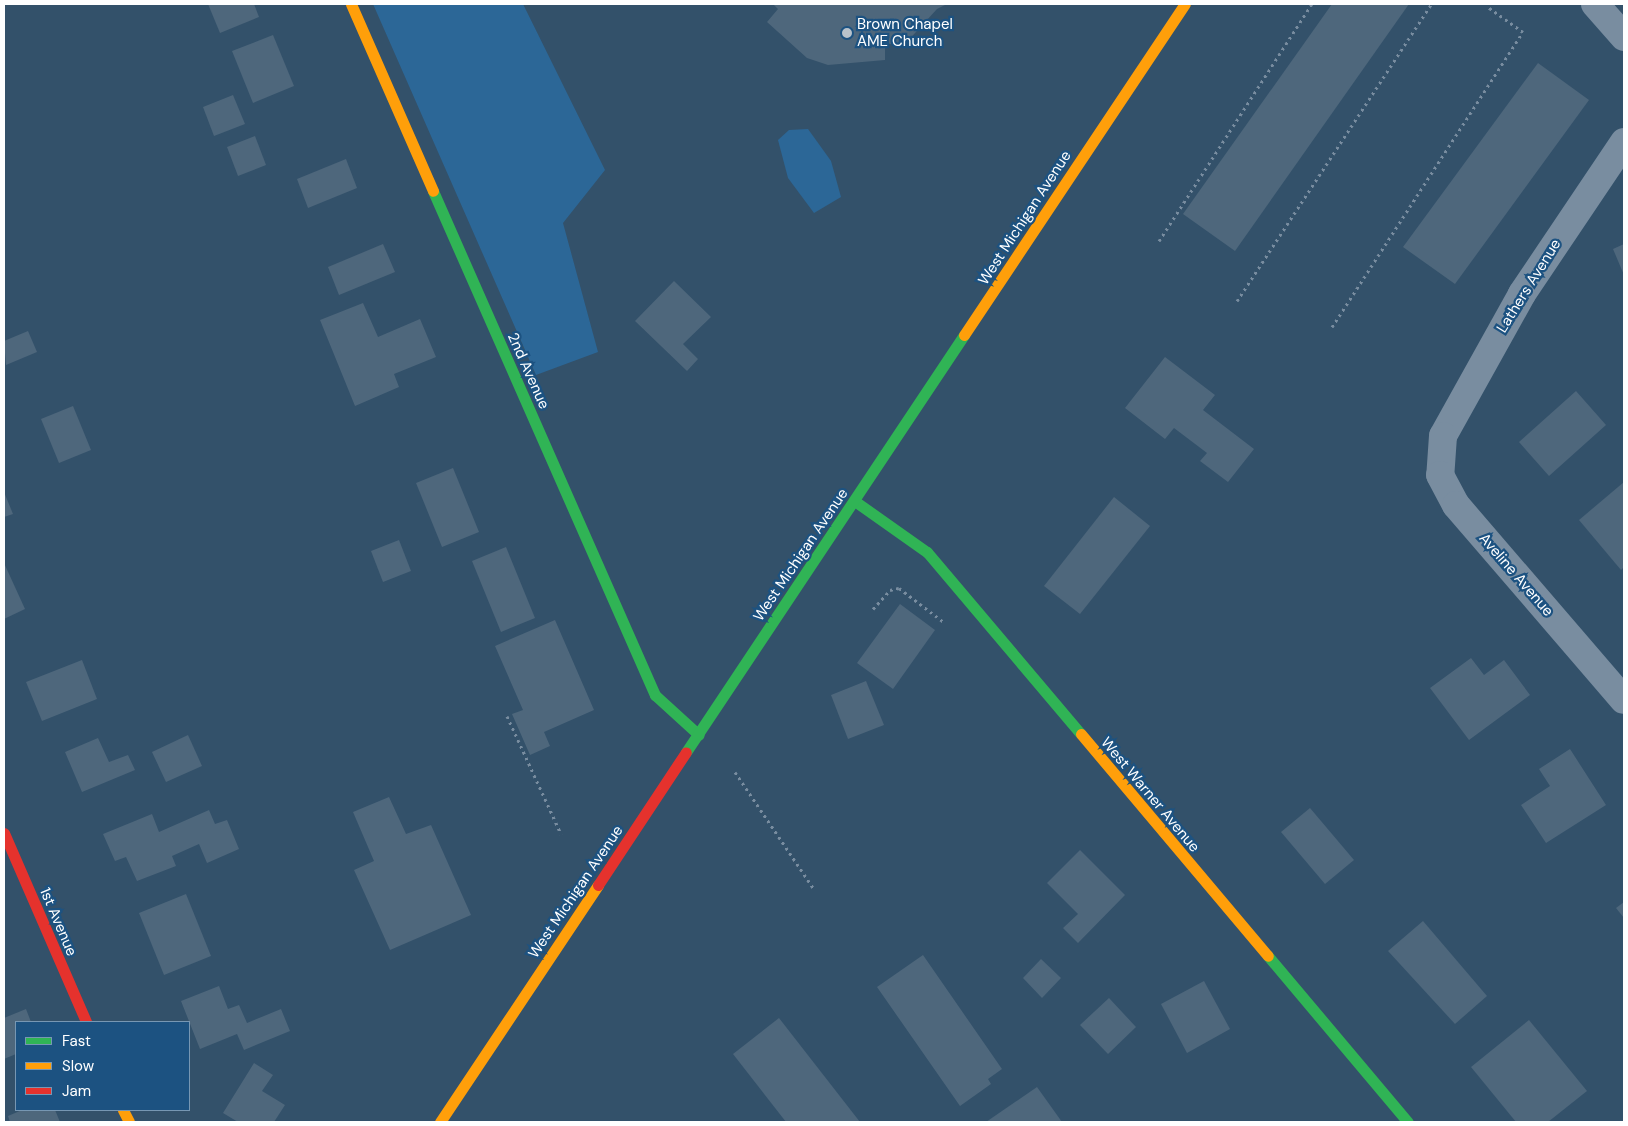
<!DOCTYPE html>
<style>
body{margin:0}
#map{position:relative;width:1628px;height:1126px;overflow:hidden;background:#33516a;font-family:"DM Sans",sans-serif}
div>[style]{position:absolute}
.green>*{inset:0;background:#2c6797}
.building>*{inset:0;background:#4e677c}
.path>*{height:3px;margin-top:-1.5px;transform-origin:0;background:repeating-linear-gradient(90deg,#798da0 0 2.5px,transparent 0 6.5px)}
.street>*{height:28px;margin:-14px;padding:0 14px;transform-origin:14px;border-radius:14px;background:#798da0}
.fast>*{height:11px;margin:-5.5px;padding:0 5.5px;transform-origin:5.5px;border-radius:5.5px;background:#30b455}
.slow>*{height:11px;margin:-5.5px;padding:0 5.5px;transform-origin:5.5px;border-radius:5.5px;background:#ff9f0a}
.jam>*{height:11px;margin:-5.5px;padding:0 5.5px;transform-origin:5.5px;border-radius:5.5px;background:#e5322d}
.dots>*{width:14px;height:14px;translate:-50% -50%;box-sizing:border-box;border:2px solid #1c5281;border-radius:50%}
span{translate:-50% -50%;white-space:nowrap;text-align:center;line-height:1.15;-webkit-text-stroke:4.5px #1c5281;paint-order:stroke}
.poi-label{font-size:15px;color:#fff}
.left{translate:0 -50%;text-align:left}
.street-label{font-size:15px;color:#fff}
.frame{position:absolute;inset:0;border:5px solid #fff;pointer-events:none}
.legend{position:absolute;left:15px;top:1021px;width:175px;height:90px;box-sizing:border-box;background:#1c5281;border:1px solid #7797b3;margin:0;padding:6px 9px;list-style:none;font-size:15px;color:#fff}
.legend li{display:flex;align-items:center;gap:10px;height:25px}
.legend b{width:25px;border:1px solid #7797b3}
</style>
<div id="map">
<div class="green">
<i style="clip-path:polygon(373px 4px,523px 4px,605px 170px,563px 223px,598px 352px,536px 375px)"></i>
<i style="clip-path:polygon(808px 129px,831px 161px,841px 197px,814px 213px,788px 178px,778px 140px,789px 130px)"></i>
</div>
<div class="building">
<i style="clip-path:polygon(208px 4px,254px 4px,259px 17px,220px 33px)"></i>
<i style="clip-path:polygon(773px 4px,947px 4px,937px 9px,905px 44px,885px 44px,885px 60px,828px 65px,807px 58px,767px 22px,778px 9px)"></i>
<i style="clip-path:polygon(1332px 4px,1409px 4px,1235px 251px,1183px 214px)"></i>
<i style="clip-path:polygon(273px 35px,294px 86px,253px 103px,232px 51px)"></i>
<i style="clip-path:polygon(1538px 63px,1589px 100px,1455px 284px,1403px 247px)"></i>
<i style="clip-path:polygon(233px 95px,245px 124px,214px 136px,203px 107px)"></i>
<i style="clip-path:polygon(255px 136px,266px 165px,238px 176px,227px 147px)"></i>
<i style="clip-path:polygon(346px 159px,357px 188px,308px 208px,297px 179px)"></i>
<i style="clip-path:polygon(383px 244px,395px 272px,339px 295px,328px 267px)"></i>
<i style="clip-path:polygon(1624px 244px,1624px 275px,1613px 249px)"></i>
<i style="clip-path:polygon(674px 281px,711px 317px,683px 344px,698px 359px,687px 371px,635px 321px)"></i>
<i style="clip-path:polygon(363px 303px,378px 337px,420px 319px,436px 357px,394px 374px,399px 387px,355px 406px,320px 320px)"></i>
<i style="clip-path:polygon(28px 331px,37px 352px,6px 365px,4px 341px)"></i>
<i style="clip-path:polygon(1165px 357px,1215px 395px,1203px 410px,1254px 449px,1228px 482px,1200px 461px,1207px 453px,1174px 428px,1165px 439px,1125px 408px)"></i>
<i style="clip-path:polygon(1576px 391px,1606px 425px,1549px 476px,1519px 442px)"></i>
<i style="clip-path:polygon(73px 406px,91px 450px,59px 463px,41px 419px)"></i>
<i style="clip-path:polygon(453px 468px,479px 532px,442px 547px,416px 483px)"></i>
<i style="clip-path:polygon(1624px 482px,1624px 567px,1621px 570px,1579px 520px)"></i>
<i style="clip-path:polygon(4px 492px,13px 514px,4px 517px)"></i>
<i style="clip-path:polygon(1114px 497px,1150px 526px,1080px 614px,1044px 586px)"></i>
<i style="clip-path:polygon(399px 540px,411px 571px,383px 582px,371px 551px)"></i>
<i style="clip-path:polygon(506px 547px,535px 618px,501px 632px,472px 561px)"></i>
<i style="clip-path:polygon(4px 563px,25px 609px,4px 619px)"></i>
<i style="clip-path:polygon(900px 604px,935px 630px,893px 689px,857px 663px)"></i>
<i style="clip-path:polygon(555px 620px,594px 710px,544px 732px,550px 746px,530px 755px,512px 714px,523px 710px,495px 646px)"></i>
<i style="clip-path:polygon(1471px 658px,1484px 675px,1504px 660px,1530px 695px,1469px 740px,1430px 688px)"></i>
<i style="clip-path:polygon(82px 660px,97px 699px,42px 721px,26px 682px)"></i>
<i style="clip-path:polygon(866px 681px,884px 725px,848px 739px,831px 695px)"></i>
<i style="clip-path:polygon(188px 735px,202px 766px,166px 782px,152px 752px)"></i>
<i style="clip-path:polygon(98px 738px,109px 762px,128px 755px,135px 770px,82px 792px,65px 752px)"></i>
<i style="clip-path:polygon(1570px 749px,1606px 805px,1546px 843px,1521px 805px,1550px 786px,1539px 769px)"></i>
<i style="clip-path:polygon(389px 797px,406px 834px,431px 825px,471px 915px,390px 950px,354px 870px,374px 861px,353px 812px)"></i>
<i style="clip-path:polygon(1310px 808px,1354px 860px,1325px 884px,1281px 832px)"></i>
<i style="clip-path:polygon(209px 810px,215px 824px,227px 820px,239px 849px,207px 863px,199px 844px,172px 856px,176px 866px,137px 881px,126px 857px,115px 861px,103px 834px,152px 814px,159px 832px)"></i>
<i style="clip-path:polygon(1080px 850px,1125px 895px,1078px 943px,1063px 928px,1078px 914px,1047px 883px)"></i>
<i style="clip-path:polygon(186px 894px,211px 956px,164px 975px,139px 913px)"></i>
<i style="clip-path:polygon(1624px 902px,1624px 918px,1616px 908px)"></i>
<i style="clip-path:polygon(1423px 921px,1487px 996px,1455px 1024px,1388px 951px)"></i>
<i style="clip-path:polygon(923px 955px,1002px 1069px,988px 1079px,991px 1084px,960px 1106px,877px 987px)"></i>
<i style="clip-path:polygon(1041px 959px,1061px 978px,1042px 998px,1023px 978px)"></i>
<i style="clip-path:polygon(1204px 981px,1230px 1029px,1187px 1053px,1161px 1004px)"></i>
<i style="clip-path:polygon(219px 986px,228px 1009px,239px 1005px,247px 1023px,281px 1009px,290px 1031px,244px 1050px,237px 1034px,200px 1049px,181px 1001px)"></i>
<i style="clip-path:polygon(1109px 998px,1136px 1027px,1108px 1054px,1080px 1025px)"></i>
<i style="clip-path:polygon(26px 1009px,31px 1022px,16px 1022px,16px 1054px,4px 1059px,4px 1018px)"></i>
<i style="clip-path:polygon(779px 1018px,860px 1122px,786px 1122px,733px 1054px)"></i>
<i style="clip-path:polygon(1529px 1020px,1587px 1091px,1548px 1122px,1516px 1122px,1471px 1067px)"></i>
<i style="clip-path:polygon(254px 1063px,273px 1075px,262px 1091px,285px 1105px,274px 1122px,238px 1122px,223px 1113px)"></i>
<i style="clip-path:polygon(1037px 1087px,1062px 1122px,986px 1122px)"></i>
<i style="clip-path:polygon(22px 1110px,55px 1110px,60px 1122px,10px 1122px,8px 1116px)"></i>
</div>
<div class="path">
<i style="left:1159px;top:241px;width:282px;rotate:-57.2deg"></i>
<i style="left:1237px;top:301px;width:355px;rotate:-56.8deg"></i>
<i style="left:1332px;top:327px;width:351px;rotate:-57.1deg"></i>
<i style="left:1523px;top:32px;width:43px;rotate:-144.5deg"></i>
<i style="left:873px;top:609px;width:25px;rotate:-48deg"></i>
<i style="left:890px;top:590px;width:9px;rotate:-13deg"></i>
<i style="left:899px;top:588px;width:58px;rotate:37.3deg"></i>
<i style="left:507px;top:716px;width:130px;rotate:65.4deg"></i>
<i style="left:735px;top:772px;width:141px;rotate:56deg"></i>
</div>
<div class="street">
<i style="left:1595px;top:4px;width:44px;rotate:48.7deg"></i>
<i style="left:1624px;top:142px;width:183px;rotate:123.9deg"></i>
<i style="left:1522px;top:294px;width:162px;rotate:119.1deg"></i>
<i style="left:1443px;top:436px;width:39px;rotate:94deg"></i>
<i style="left:1440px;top:475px;width:34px;rotate:62deg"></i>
<i style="left:1456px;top:505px;width:257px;rotate:49.3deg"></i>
</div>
<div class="fast">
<i style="left:433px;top:191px;width:551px;rotate:66.23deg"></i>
<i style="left:655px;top:695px;width:59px;rotate:42.3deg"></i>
<i style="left:856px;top:502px;width:87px;rotate:35.2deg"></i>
<i style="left:927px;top:552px;width:238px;rotate:49.8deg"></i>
<i style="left:686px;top:752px;width:501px;rotate:-56.31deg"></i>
<i style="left:1268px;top:956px;width:217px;rotate:49.9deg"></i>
</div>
<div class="slow">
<i style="left:351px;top:4px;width:204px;rotate:66.3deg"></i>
<i style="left:964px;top:335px;width:398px;rotate:-56.3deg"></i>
<i style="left:1081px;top:734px;width:290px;rotate:49.9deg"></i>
<i style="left:123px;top:1110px;width:13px;rotate:63deg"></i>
<i style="left:440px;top:1122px;width:285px;rotate:-56.3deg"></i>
</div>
<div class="jam">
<i style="left:4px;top:833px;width:206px;rotate:66.5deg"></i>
<i style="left:598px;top:885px;width:159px;rotate:-56.5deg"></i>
</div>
<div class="dots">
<i style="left:847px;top:33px;background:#b8c2cb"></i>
</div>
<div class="poi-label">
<span class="left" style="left:857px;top:33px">Brown Chapel<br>AME Church</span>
</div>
<div class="street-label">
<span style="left:1025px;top:218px;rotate:-57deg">West Michigan Avenue</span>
<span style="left:1529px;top:286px;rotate:-58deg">Lathers Avenue</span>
<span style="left:528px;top:371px;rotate:66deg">2nd Avenue</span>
<span style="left:801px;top:555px;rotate:-56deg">West Michigan Avenue</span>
<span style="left:1516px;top:575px;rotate:49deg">Aveline Avenue</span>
<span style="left:1150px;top:795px;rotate:50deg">West Warner Avenue</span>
<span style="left:576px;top:892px;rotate:-56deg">West Michigan Avenue</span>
<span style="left:58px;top:922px;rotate:67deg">1st Avenue</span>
</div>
<div class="frame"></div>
<ul class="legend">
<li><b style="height:6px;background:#30b455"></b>Fast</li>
<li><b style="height:6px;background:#ff9f0a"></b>Slow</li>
<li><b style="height:6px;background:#e5322d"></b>Jam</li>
</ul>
</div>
